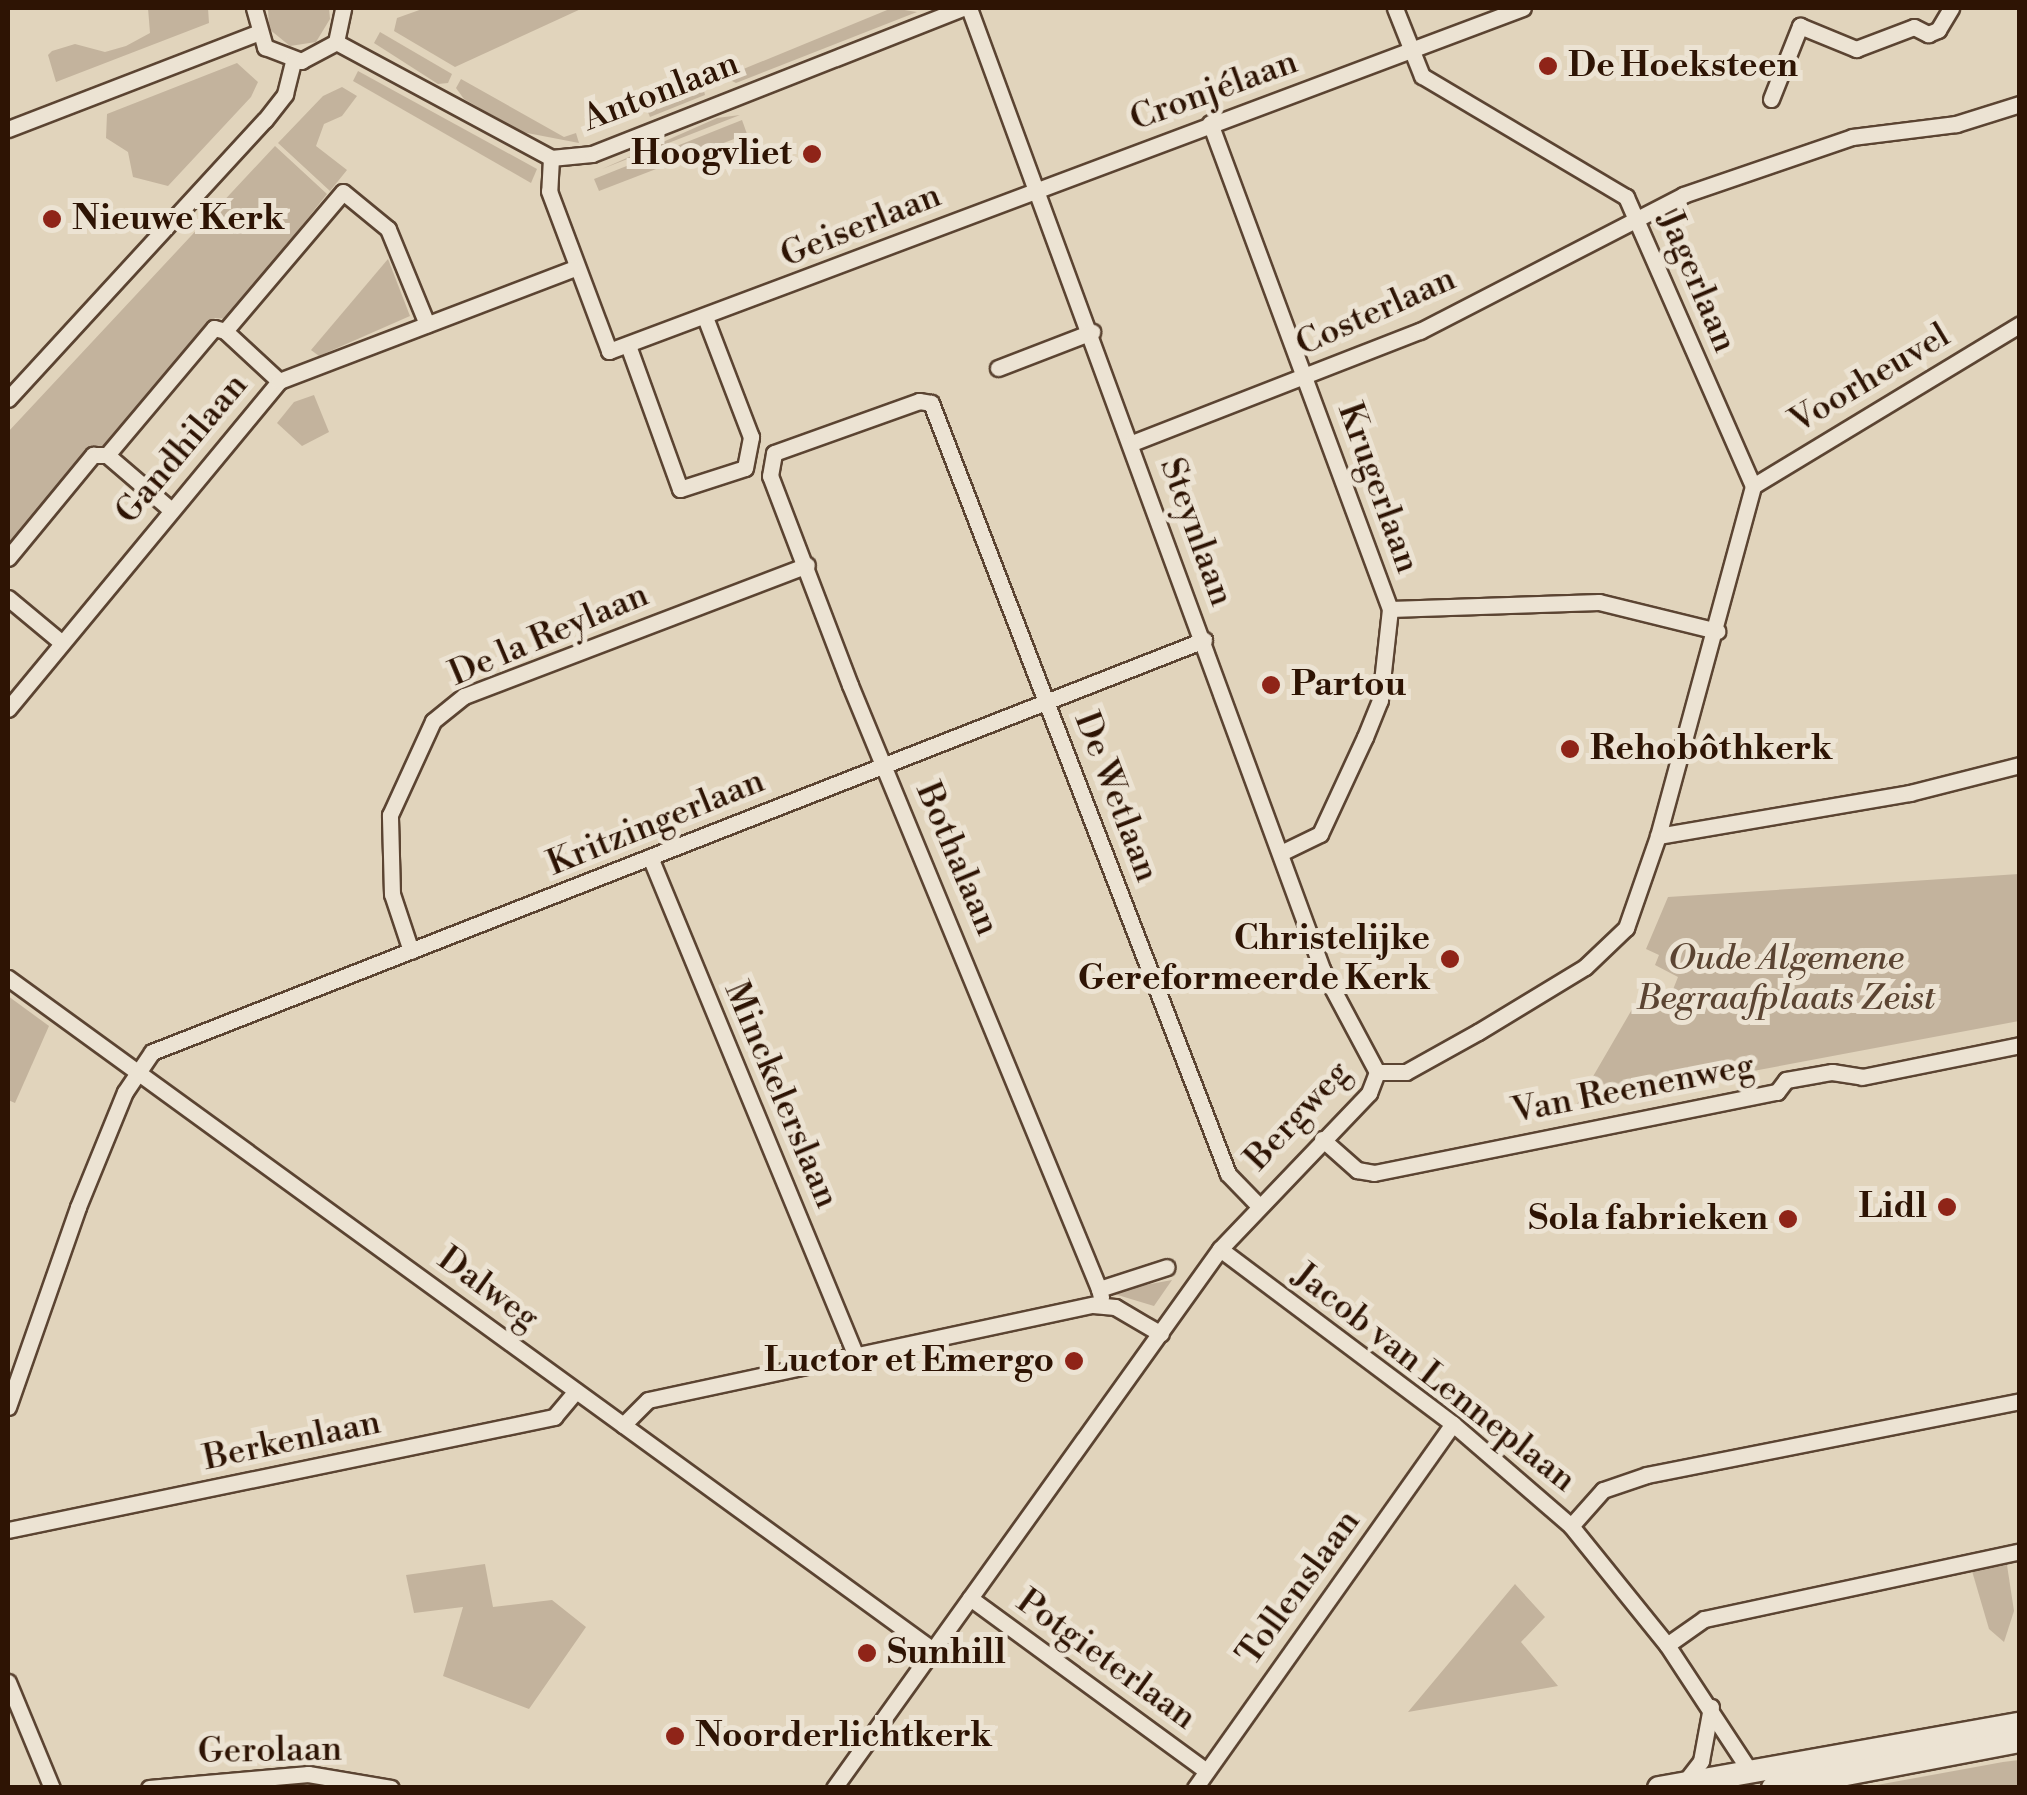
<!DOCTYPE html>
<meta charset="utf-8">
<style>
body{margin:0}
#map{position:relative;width:2027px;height:1795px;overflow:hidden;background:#e1d4bc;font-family:"Libre Bodoni",serif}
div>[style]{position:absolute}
.green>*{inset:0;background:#c3b39d}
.roads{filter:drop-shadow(2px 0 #5b4432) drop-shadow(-2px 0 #5b4432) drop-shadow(0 2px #5b4432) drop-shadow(0 -2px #5b4432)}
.street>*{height:15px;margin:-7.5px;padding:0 7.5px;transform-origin:7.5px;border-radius:7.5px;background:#ece3d3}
.secondary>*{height:22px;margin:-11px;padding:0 11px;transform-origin:11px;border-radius:11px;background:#ece3d3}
.dots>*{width:28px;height:28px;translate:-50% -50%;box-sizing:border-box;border:5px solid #ece3d3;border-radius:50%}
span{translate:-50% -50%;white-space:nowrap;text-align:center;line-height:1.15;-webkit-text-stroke:10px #ece3d3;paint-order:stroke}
.poi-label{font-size:35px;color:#2e1404;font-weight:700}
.left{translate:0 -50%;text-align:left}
.right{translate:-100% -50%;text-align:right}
.street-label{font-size:35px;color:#2e1404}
.park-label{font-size:35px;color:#5b4432;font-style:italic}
.frame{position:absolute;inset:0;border:10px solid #2e1404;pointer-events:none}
</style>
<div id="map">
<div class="green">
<i style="clip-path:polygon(148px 8px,208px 8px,209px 23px,56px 82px,48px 55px,52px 51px,75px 44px,105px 52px,126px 46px,150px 33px)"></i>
<i style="clip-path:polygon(268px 8px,329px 8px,330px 19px,316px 42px,290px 46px,269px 29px)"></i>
<i style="clip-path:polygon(425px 8px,583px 8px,455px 67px,394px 31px,397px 18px)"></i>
<i style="clip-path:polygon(892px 8px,917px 12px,736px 83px,724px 77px)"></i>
<i style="clip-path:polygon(380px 32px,452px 74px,448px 83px,438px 84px,374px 43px)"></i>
<i style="clip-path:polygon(237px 63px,258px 82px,251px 97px,168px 186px,133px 177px,128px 152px,106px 138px,107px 114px)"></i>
<i style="clip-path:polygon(358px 71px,537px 169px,531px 183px,353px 81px)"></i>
<i style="clip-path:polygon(461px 79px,564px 137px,576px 133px,579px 143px,522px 132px,464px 99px,456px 88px)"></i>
<i style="clip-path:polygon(702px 82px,705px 95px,650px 117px,645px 105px)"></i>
<i style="clip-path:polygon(342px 87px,357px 96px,342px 116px,324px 124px,316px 146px,347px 170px,330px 191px,278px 143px,323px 96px)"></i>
<i style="clip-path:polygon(740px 115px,602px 169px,717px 118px)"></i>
<i style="clip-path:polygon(742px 120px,747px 134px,599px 191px,594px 179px)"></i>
<i style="clip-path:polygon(275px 146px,327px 194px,228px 319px,215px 318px,107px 446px,91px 447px,8px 545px,8px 432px)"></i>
<i style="clip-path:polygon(388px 259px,410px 316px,319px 356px,311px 350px)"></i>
<i style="clip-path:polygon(314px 395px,329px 432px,302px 446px,277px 423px,294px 402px)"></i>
<i style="clip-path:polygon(2019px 874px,2019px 1021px,1577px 1104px,1645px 987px,1670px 997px,1678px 977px,1655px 965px,1659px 955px,1646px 949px,1668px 897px)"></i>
<i style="clip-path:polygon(8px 996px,49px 1026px,15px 1103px,8px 1100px)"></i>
<i style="clip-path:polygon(1172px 1280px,1154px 1306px,1111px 1293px,1118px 1290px)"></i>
<i style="clip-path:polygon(485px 1564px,493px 1607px,552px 1600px,586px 1627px,529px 1709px,443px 1676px,463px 1607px,414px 1613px,406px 1575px)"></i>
<i style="clip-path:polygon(2007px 1565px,2014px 1611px,2004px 1642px,1989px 1629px,1972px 1571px)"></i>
<i style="clip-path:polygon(1515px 1584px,1545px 1617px,1521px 1642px,1558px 1686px,1408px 1712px)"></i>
<i style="clip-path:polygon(2019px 1760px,2019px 1787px,1866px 1787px,2003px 1762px)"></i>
</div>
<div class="roads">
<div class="street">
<i style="left:254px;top:8px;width:41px;rotate:74.2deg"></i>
<i style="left:265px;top:47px;width:39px;rotate:21deg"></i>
<i style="left:301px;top:61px;width:40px;rotate:-28deg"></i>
<i style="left:336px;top:42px;width:35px;rotate:-78deg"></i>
<i style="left:969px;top:8px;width:1024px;rotate:69.83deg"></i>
<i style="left:1322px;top:969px;width:117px;rotate:61.9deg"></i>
<i style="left:336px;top:42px;width:244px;rotate:28.3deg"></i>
<i style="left:551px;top:158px;width:41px;rotate:-5.6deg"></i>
<i style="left:592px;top:154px;width:398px;rotate:-21.5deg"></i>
<i style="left:1771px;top:99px;width:79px;rotate:-68.3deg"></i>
<i style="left:1800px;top:26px;width:61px;rotate:22.3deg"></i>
<i style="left:1856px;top:49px;width:62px;rotate:-20.8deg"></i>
<i style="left:1914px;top:27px;width:16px;rotate:27deg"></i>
<i style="left:1928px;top:34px;width:11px;rotate:-22deg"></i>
<i style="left:1938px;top:30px;width:26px;rotate:-59deg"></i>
<i style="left:1210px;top:123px;width:518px;rotate:69.68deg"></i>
<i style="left:1390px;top:609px;width:92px;rotate:96.3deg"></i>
<i style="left:1380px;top:700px;width:40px;rotate:112deg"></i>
<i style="left:1365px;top:737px;width:107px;rotate:114.9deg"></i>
<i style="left:1320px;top:834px;width:43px;rotate:154deg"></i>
<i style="left:8px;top:129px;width:267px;rotate:-21.1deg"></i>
<i style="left:551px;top:158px;width:33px;rotate:93deg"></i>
<i style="left:549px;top:191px;width:171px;rotate:69.4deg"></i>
<i style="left:609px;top:351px;width:976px;rotate:-20.57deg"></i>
<i style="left:225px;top:331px;width:74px;rotate:42.8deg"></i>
<i style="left:629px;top:348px;width:150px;rotate:70.1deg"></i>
<i style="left:680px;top:489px;width:68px;rotate:-17.9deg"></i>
<i style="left:745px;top:468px;width:32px;rotate:-79deg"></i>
<i style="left:751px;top:437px;width:125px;rotate:-111deg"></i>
<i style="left:998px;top:368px;width:101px;rotate:-21deg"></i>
<i style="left:8px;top:399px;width:379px;rotate:-47.4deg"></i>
<i style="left:265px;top:120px;width:33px;rotate:-52deg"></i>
<i style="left:285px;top:94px;width:34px;rotate:-76deg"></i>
<i style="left:1132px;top:443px;width:309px;rotate:-21.3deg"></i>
<i style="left:1420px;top:331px;width:296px;rotate:-27.3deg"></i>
<i style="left:1683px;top:195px;width:179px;rotate:-18.9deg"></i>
<i style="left:1852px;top:137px;width:105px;rotate:-7.1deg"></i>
<i style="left:1956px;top:124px;width:67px;rotate:-17.4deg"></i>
<i style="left:107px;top:455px;width:83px;rotate:40.6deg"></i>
<i style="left:1753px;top:486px;width:312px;rotate:-31.2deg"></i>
<i style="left:8px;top:558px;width:134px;rotate:-50.5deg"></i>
<i style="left:93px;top:455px;width:14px"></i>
<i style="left:107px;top:455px;width:166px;rotate:-49.9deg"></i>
<i style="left:214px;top:328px;width:11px;rotate:15deg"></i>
<i style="left:225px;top:331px;width:182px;rotate:-49.7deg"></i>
<i style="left:343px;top:192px;width:58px;rotate:39.4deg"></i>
<i style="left:388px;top:229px;width:103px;rotate:67.7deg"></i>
<i style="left:8px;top:598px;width:70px;rotate:39.8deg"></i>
<i style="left:1390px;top:609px;width:209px;rotate:-1.9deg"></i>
<i style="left:1599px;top:602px;width:122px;rotate:13.8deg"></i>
<i style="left:8px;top:709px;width:425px;rotate:-50.4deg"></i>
<i style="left:279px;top:381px;width:317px;rotate:-20.9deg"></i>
<i style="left:1658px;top:836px;width:256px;rotate:-9.7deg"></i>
<i style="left:1910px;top:793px;width:114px;rotate:-14.3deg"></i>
<i style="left:650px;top:857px;width:540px;rotate:67.57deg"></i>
<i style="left:411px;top:951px;width:60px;rotate:-108.4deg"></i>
<i style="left:392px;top:894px;width:79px;rotate:-91.5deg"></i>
<i style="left:390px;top:815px;width:103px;rotate:-65.4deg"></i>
<i style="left:433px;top:721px;width:40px;rotate:-39deg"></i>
<i style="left:464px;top:696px;width:367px;rotate:-20.9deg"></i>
<i style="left:8px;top:978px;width:1143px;rotate:36deg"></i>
<i style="left:1377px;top:1072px;width:29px"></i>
<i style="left:1406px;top:1072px;width:82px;rotate:-29.1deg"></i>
<i style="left:1478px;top:1032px;width:125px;rotate:-31.3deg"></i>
<i style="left:1585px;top:967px;width:57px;rotate:-43.6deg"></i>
<i style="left:1626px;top:928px;width:97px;rotate:-70.8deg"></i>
<i style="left:1658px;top:836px;width:363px;rotate:-74.8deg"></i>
<i style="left:1753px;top:486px;width:316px;rotate:-113.7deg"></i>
<i style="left:1626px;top:197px;width:237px;rotate:-149.3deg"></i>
<i style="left:1422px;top:76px;width:73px;rotate:-111.7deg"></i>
<i style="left:1322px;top:1139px;width:47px;rotate:41.5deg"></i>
<i style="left:1357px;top:1170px;width:17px;rotate:10deg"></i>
<i style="left:1374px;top:1173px;width:411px;rotate:-11.4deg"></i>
<i style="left:1777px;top:1092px;width:15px;rotate:-53deg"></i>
<i style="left:1786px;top:1080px;width:47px;rotate:-9.9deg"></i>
<i style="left:1832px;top:1072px;width:30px;rotate:9deg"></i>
<i style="left:1862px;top:1077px;width:161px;rotate:-11.4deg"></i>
<i style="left:1220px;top:1249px;width:291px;rotate:36.9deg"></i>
<i style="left:1453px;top:1424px;width:156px;rotate:40.8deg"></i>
<i style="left:1571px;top:1526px;width:153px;rotate:51.1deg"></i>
<i style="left:1667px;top:1645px;width:153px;rotate:56.7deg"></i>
<i style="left:1099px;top:1289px;width:653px;rotate:-112.4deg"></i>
<i style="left:850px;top:685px;width:224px;rotate:-110.9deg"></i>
<i style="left:770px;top:476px;width:23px;rotate:-80deg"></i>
<i style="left:774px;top:453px;width:154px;rotate:-19.7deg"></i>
<i style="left:919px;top:401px;width:12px;rotate:9deg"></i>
<i style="left:931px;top:403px;width:826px;rotate:68.93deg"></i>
<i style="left:1228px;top:1174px;width:43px;rotate:45.9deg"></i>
<i style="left:1101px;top:1297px;width:8px;rotate:-104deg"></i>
<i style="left:1099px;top:1289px;width:71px;rotate:-17.9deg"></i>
<i style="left:8px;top:1407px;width:212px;rotate:-70.7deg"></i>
<i style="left:78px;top:1207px;width:124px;rotate:-67.8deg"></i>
<i style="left:125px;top:1092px;width:48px;rotate:-56deg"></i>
<i style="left:152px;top:1052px;width:1130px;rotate:-21.39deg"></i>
<i style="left:623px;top:1425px;width:35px;rotate:-45deg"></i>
<i style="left:648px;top:1400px;width:455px;rotate:-12.1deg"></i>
<i style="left:1093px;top:1305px;width:22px;rotate:5deg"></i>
<i style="left:1115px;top:1307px;width:53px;rotate:30.4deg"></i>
<i style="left:1571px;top:1526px;width:48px;rotate:-48.4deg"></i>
<i style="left:1603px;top:1490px;width:46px;rotate:-18.8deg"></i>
<i style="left:1647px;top:1475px;width:380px;rotate:-11.2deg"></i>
<i style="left:8px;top:1530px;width:558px;rotate:-11.69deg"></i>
<i style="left:554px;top:1417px;width:34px;rotate:-50deg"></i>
<i style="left:970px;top:1598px;width:293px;rotate:36.2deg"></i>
<i style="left:1667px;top:1645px;width:45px;rotate:-35.1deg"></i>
<i style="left:1704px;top:1619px;width:323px;rotate:-12.1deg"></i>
<i style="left:8px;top:1682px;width:115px;rotate:67.5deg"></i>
<i style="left:1684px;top:1783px;width:28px;rotate:-52deg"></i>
<i style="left:1701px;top:1761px;width:55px;rotate:-79.5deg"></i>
<i style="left:149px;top:1788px;width:160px;rotate:-5deg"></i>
<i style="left:308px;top:1774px;width:84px;rotate:9.6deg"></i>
<i style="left:834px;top:1788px;width:663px;rotate:-54.39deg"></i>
<i style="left:1220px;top:1249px;width:216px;rotate:-46.3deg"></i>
<i style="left:1369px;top:1093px;width:22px;rotate:-69deg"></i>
<i style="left:1195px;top:1788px;width:446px;rotate:-54.7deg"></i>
</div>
<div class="secondary">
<i style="left:1659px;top:1788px;width:367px;rotate:-10.1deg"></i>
<i style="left:1773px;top:1788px;width:251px;rotate:-10.8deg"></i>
</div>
</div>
<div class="dots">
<i style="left:1548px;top:66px;background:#8f2418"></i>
<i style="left:812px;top:154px;background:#8f2418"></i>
<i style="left:52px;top:219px;background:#8f2418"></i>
<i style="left:1271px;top:685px;background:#8f2418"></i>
<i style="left:1570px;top:749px;background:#8f2418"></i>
<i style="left:1450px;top:959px;background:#8f2418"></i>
<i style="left:1947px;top:1207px;background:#8f2418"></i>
<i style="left:1788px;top:1219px;background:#8f2418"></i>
<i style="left:1074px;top:1361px;background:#8f2418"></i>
<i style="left:867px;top:1653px;background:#8f2418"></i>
<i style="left:675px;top:1736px;background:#8f2418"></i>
</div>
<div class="poi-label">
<span class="left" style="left:1568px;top:66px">De Hoeksteen</span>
<span class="right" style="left:792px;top:154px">Hoogvliet</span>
<span class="left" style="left:72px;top:219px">Nieuwe Kerk</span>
<span class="left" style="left:1291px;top:685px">Partou</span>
<span class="left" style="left:1590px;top:749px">Rehobôthkerk</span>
<span class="right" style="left:1430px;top:959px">Christelijke<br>Gereformeerde Kerk</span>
<span class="right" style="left:1927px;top:1207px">Lidl</span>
<span class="right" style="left:1768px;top:1219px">Sola fabrieken</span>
<span class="right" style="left:1054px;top:1361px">Luctor et Emergo</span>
<span class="left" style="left:887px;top:1653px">Sunhill</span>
<span class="left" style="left:695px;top:1736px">Noorderlichtkerk</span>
</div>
<div class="street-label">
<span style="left:1214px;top:91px;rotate:-20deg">Cronjélaan</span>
<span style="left:661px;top:92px;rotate:-21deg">Antonlaan</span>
<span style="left:861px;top:226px;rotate:-22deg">Geiserlaan</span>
<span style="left:1697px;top:282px;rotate:67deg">Jagerlaan</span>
<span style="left:1376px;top:312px;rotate:-24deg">Costerlaan</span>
<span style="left:1870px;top:379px;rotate:-31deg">Voorheuvel</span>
<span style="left:182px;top:449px;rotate:-50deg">Gandhilaan</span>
<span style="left:1378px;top:488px;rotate:70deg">Krugerlaan</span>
<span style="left:1196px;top:532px;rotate:70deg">Steynlaan</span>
<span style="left:549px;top:635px;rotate:-23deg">De la Reylaan</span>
<span style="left:1116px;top:797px;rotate:69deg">De Wetlaan</span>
<span style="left:656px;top:823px;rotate:-22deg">Kritzingerlaan</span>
<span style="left:957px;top:859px;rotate:67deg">Bothalaan</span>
<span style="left:1633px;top:1089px;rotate:-11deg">Van Reenenweg</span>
<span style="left:781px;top:1095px;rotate:67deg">Minckelerslaan</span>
<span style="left:1298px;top:1116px;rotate:-47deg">Bergweg</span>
<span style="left:488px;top:1289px;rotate:36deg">Dalweg</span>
<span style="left:1434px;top:1378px;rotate:38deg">Jacob van Lenneplaan</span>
<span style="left:292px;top:1441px;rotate:-12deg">Berkenlaan</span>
<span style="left:1299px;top:1588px;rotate:-54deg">Tollenslaan</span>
<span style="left:1106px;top:1660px;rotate:36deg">Potgieterlaan</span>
<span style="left:270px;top:1751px;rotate:-1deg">Gerolaan</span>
</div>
<div class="park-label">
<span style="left:1786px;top:979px">Oude Algemene<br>Begraafplaats Zeist</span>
</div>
<div class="frame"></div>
</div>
